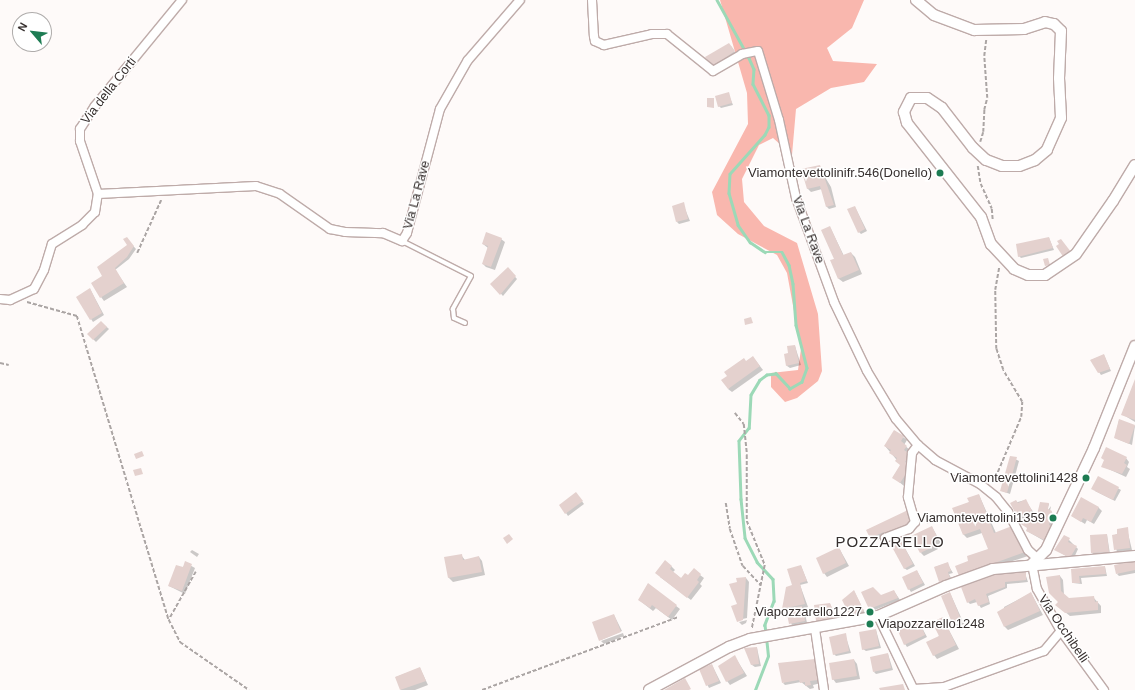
<!DOCTYPE html>
<style>
body{margin:0}
#map{position:relative;width:1135px;height:690px;overflow:hidden;background:#fefaf9;font-family:Arial,sans-serif}
div>[style]{position:absolute}
.forest>*{inset:0;background:#f9b7ae}
.shadow>*{inset:0;background:#0003}
.stream>*{height:2.5px;margin:-1.25px;padding:0 1.25px;transform-origin:1.25px;border-radius:1.25px;background:#9cd9b7}
.building>*{inset:0;background:#e4d1ce}
.path>*{height:1.5px;margin-top:-0.75px;transform-origin:0;background:repeating-linear-gradient(90deg,#aba5a4 0 4px,transparent 0 6px)}
.roads{filter:drop-shadow(1px 0 #beaba9) drop-shadow(-1px 0 #beaba9) drop-shadow(0 1px #beaba9) drop-shadow(0 -1px #beaba9)}
.service>*{height:4px;margin:-2px;padding:0 2px;transform-origin:2px;border-radius:2px;background:#fff}
.minor>*{height:8px;margin:-4px;padding:0 4px;transform-origin:4px;border-radius:4px;background:#fff}
.tertiary>*{height:10px;margin:-5px;padding:0 5px;transform-origin:5px;border-radius:5px;background:#fff}
.dots>*{width:11px;height:11px;translate:-50% -50%;box-sizing:border-box;border:2px solid #fff;border-radius:50%}
span{translate:-50% -50%;white-space:nowrap;text-align:center;line-height:1.15;-webkit-text-stroke:3px #fff;paint-order:stroke}
.street-label{font-size:13px;color:#362f2e}
.poi-label{font-size:13px;color:#362f2e}
.right{translate:-100% -50%;text-align:right}
.left{translate:0 -50%;text-align:left}
.quarter-label{font-size:15px;color:#362f2e;letter-spacing:1px}
.north{position:absolute;left:12px;top:12px;width:40px;height:40px;box-sizing:border-box;background:#fff;border:1px solid #afacab;border-radius:50%;rotate:298deg;font-size:11px;font-weight:700;line-height:16px;text-align:center;color:#362f2e}
.north::after{content:'';display:block;margin:auto;width:14px;height:18px;background:#1d7c53;clip-path:polygon(50% 0,100% 100%,50% 72%,0 100%)}
</style>
<div id="map">
<div class="forest">
<i style="clip-path:polygon(720px 0,864px 0,852px 28px,827px 48px,833px 61px,877px 64px,864px 82px,831px 88px,796px 109px,792px 155px,773px 138px,759px 145px,742px 179px,744px 202px,764px 226px,797px 243px,818px 314px,822px 371px,818px 381px,797px 398px,785px 402px,771px 387px,771px 373px,798px 370px,801px 349px,787px 273px,777px 255px,738px 234px,717px 215px,712px 192px,748px 124px,747px 93px)"></i>
</div>
<div class="shadow">
<i style="clip-path:polygon(731px 46px,736px 54px,715px 68px,713px 66px)"></i>
<i style="clip-path:polygon(728px 93px,733px 105px,721px 108px,719px 106px)"></i>
<i style="clip-path:polygon(819px 167px,831px 187px,836px 207px,829px 209px,827px 207px,822px 189px,811px 192px,807px 188px)"></i>
<i style="clip-path:polygon(683px 204px,690px 221px,679px 224px,677px 222px)"></i>
<i style="clip-path:polygon(855px 207px,867px 231px,861px 234px,859px 232px)"></i>
<i style="clip-path:polygon(830px 227px,844px 256px,851px 253px,855px 257px,862px 274px,843px 282px,839px 279px,832px 260px,835px 259px)"></i>
<i style="clip-path:polygon(126px 238px,136px 249px,129px 259px,115px 270px,127px 287px,104px 301px,101px 297px,104px 276px,129px 245px)"></i>
<i style="clip-path:polygon(1049px 238px,1054px 250px,1021px 258px,1019px 256px)"></i>
<i style="clip-path:polygon(501px 239px,505px 242px,495px 270px,486px 267px,483px 264px,488px 248px,483px 244px)"></i>
<i style="clip-path:polygon(508px 269px,517px 279px,503px 296px,492px 284px)"></i>
<i style="clip-path:polygon(90px 289px,104px 315px,93px 322px,91px 319px)"></i>
<i style="clip-path:polygon(101px 322px,109px 329px,96px 342px,88px 334px)"></i>
<i style="clip-path:polygon(795px 346px,801px 365px,790px 368px,787px 366px,789px 354px)"></i>
<i style="clip-path:polygon(1104px 355px,1111px 371px,1101px 375px,1091px 360px)"></i>
<i style="clip-path:polygon(756px 361px,763px 370px,732px 392px,728px 389px,747px 362px)"></i>
<i style="clip-path:polygon(1135px 381px,1135px 422px,1122px 414px)"></i>
<i style="clip-path:polygon(1119px 420px,1135px 426px,1132px 445px,1115px 438px)"></i>
<i style="clip-path:polygon(895px 431px,907px 440px,904px 445px,910px 450px,911px 475px,904px 486px,893px 477px,901px 465px,885px 446px)"></i>
<i style="clip-path:polygon(1011px 457px,1019px 461px,1010px 494px,1002px 491px)"></i>
<i style="clip-path:polygon(1126px 458px,1129px 462px,1127px 467px,1130px 469px,1126px 477px,1102px 466px)"></i>
<i style="clip-path:polygon(1098px 477px,1121px 490px,1115px 501px,1095px 491px)"></i>
<i style="clip-path:polygon(979px 495px,996px 533px,1020px 535px,1028px 556px,962px 578px,968px 563px,989px 549px,982px 533px,967px 538px,964px 535px,954px 509px,970px 502px)"></i>
<i style="clip-path:polygon(578px 496px,584px 504px,568px 516px,566px 513px)"></i>
<i style="clip-path:polygon(1025px 500px,1034px 513px,1026px 518px,1031px 522px,1033px 518px,1036px 520px,1041px 503px,1049px 504px,1046px 513px,1051px 506px,1050px 511px,1054px 514px,1052px 529px,1046px 542px,1027px 531px,1028px 528px,1022px 524px,1025px 518px,1021px 520px,1019px 518px,1011px 504px)"></i>
<i style="clip-path:polygon(1098px 507px,1102px 511px,1094px 524px,1087px 520px,1085px 524px,1072px 516px)"></i>
<i style="clip-path:polygon(907px 512px,916px 526px,874px 541px,871px 538px,867px 530px)"></i>
<i style="clip-path:polygon(932px 527px,941px 543px,936px 545px,938px 549px,924px 556px,921px 553px)"></i>
<i style="clip-path:polygon(1127px 529px,1132px 550px,1117px 552px,1113px 536px)"></i>
<i style="clip-path:polygon(1107px 535px,1110px 554px,1095px 555px,1092px 553px)"></i>
<i style="clip-path:polygon(1065px 536px,1078px 549px,1073px 560px,1056px 550px)"></i>
<i style="clip-path:polygon(902px 543px,915px 566px,907px 570px,904px 568px)"></i>
<i style="clip-path:polygon(839px 548px,849px 566px,827px 577px,824px 573px)"></i>
<i style="clip-path:polygon(192px 550px,199px 554px,197px 557px,190px 552px)"></i>
<i style="clip-path:polygon(461px 555px,465px 560px,479px 557px,482px 561px,485px 575px,453px 582px,449px 578px,445px 558px)"></i>
<i style="clip-path:polygon(1135px 562px,1135px 573px,1119px 576px,1117px 574px)"></i>
<i style="clip-path:polygon(186px 563px,195px 568px,185px 594px,169px 586px)"></i>
<i style="clip-path:polygon(947px 563px,953px 573px,949px 574px,952px 580px,942px 584px,935px 567px)"></i>
<i style="clip-path:polygon(671px 566px,675px 570px,673px 572px,682px 579px,700px 575px,704px 578px,700px 584px,702px 586px,691px 600px,660px 577px)"></i>
<i style="clip-path:polygon(801px 566px,808px 583px,800px 585px,808px 607px,804px 608px,807px 623px,792px 626px,788px 611px,783px 608px)"></i>
<i style="clip-path:polygon(1105px 567px,1107px 576px,1081px 578px,1082px 584px,1073px 583px,1072px 570px)"></i>
<i style="clip-path:polygon(917px 571px,925px 585px,911px 592px,909px 589px)"></i>
<i style="clip-path:polygon(1025px 573px,1028px 582px,1007px 584px,1007px 588px,988px 596px,990px 604px,981px 608px,977px 602px,970px 604px,968px 602px,962px 588px)"></i>
<i style="clip-path:polygon(1060px 576px,1063px 580px,1064px 595px,1068px 599px,1093px 597px,1101px 606px,1101px 613px,1070px 616px,1060px 608px)"></i>
<i style="clip-path:polygon(746px 578px,749px 582px,747px 618px,738px 620px,738px 583px)"></i>
<i style="clip-path:polygon(648px 584px,680px 609px,672px 620px,656px 608px,653px 611px,639px 600px)"></i>
<i style="clip-path:polygon(854px 591px,865px 613px,853px 618px,851px 615px)"></i>
<i style="clip-path:polygon(894px 591px,900px 600px,872px 611px,870px 608px,881px 596px)"></i>
<i style="clip-path:polygon(950px 593px,964px 624px,956px 627px,942px 597px)"></i>
<i style="clip-path:polygon(1031px 593px,1043px 615px,1008px 630px,1005px 627px,1004px 607px)"></i>
<i style="clip-path:polygon(830px 604px,837px 620px,819px 622px,817px 620px)"></i>
<i style="clip-path:polygon(614px 615px,622px 631px,601px 640px,594px 622px)"></i>
<i style="clip-path:polygon(943px 619px,959px 649px,937px 659px,934px 655px)"></i>
<i style="clip-path:polygon(747px 620px,746px 623px,742px 625px,739px 622px)"></i>
<i style="clip-path:polygon(919px 622px,927px 637px,907px 647px,905px 644px)"></i>
<i style="clip-path:polygon(876px 630px,881px 648px,866px 651px,863px 649px)"></i>
<i style="clip-path:polygon(623px 633px,624px 636px,604px 644px,601px 641px)"></i>
<i style="clip-path:polygon(845px 634px,851px 653px,836px 656px,834px 654px)"></i>
<i style="clip-path:polygon(757px 648px,761px 666px,755px 667px,752px 665px)"></i>
<i style="clip-path:polygon(888px 654px,893px 670px,876px 674px,874px 672px)"></i>
<i style="clip-path:polygon(735px 657px,747px 676px,730px 685px,727px 681px)"></i>
<i style="clip-path:polygon(854px 660px,857px 664px,860px 679px,836px 683px,833px 679px)"></i>
<i style="clip-path:polygon(814px 661px,818px 664px,821px 683px,813px 685px,814px 688px,810px 689px,801px 682px,785px 685px,783px 683px)"></i>
<i style="clip-path:polygon(712px 665px,721px 683px,709px 688px,700px 670px)"></i>
<i style="clip-path:polygon(420px 668px,428px 685px,415px 690px,401px 690px,396px 677px)"></i>
</div>
<div class="stream">
<i style="left:717px;top:0;width:66px;rotate:61.1deg"></i>
<i style="left:749px;top:58px;width:12px;rotate:66deg"></i>
<i style="left:754px;top:69px;width:15px;rotate:94deg"></i>
<i style="left:753px;top:84px;width:35px;rotate:63deg"></i>
<i style="left:769px;top:115px;width:12px;rotate:90deg"></i>
<i style="left:769px;top:127px;width:9px;rotate:117deg"></i>
<i style="left:765px;top:135px;width:52px;rotate:131.9deg"></i>
<i style="left:730px;top:174px;width:19px;rotate:93deg"></i>
<i style="left:729px;top:193px;width:33px;rotate:74deg"></i>
<i style="left:738px;top:225px;width:21px;rotate:55deg"></i>
<i style="left:750px;top:242px;width:18px;rotate:34deg"></i>
<i style="left:765px;top:252px;width:17px"></i>
<i style="left:782px;top:252px;width:15px;rotate:62deg"></i>
<i style="left:789px;top:265px;width:19px;rotate:78deg"></i>
<i style="left:793px;top:284px;width:41px;rotate:85.8deg"></i>
<i style="left:796px;top:325px;width:44px;rotate:75.7deg"></i>
<i style="left:807px;top:368px;width:15px;rotate:110deg"></i>
<i style="left:802px;top:382px;width:14px;rotate:150deg"></i>
<i style="left:790px;top:389px;width:21px;rotate:-133deg"></i>
<i style="left:776px;top:374px;width:9px;rotate:174deg"></i>
<i style="left:767px;top:375px;width:9px;rotate:144deg"></i>
<i style="left:760px;top:380px;width:17px;rotate:121deg"></i>
<i style="left:751px;top:395px;width:33px;rotate:93deg"></i>
<i style="left:749px;top:428px;width:16px;rotate:128deg"></i>
<i style="left:739px;top:441px;width:58px;rotate:88deg"></i>
<i style="left:741px;top:499px;width:39px;rotate:84deg"></i>
<i style="left:745px;top:538px;width:27px;rotate:63deg"></i>
<i style="left:757px;top:562px;width:23px;rotate:47deg"></i>
<i style="left:773px;top:579px;width:22px;rotate:87deg"></i>
<i style="left:774px;top:601px;width:26px;rotate:111deg"></i>
<i style="left:765px;top:625px;width:8px;rotate:83deg"></i>
<i style="left:755px;top:690px;width:36px;rotate:-69deg"></i>
<i style="left:768px;top:656px;width:18px;rotate:-96deg"></i>
</div>
<div class="building">
<i style="clip-path:polygon(729px 43px,735px 51px,712px 67px,705px 57px)"></i>
<i style="clip-path:polygon(729px 92px,732px 103px,718px 107px,715px 96px)"></i>
<i style="clip-path:polygon(707px 98px,714px 98px,714px 108px,707px 107px)"></i>
<i style="clip-path:polygon(820px 165px,834px 205px,826px 207px,820px 186px,807px 189px,801px 169px)"></i>
<i style="clip-path:polygon(684px 202px,688px 219px,676px 222px,672px 206px)"></i>
<i style="clip-path:polygon(855px 206px,865px 229px,858px 233px,847px 209px)"></i>
<i style="clip-path:polygon(830px 226px,843px 255px,851px 252px,859px 270px,838px 279px,830px 260px,834px 259px,821px 230px)"></i>
<i style="clip-path:polygon(486px 232px,502px 238px,491px 267px,482px 264px,488px 246px,482px 244px)"></i>
<i style="clip-path:polygon(127px 237px,134px 246px,127px 257px,115px 268px,124px 283px,100px 298px,91px 283px,102px 276px,97px 267px,127px 245px,123px 239px)"></i>
<i style="clip-path:polygon(1049px 237px,1053px 248px,1018px 257px,1016px 244px)"></i>
<i style="clip-path:polygon(1061px 239px,1071px 252px,1064px 258px,1056px 246px,1059px 244px,1057px 241px)"></i>
<i style="clip-path:polygon(1048px 258px,1050px 265px,1045px 266px,1043px 259px)"></i>
<i style="clip-path:polygon(508px 267px,516px 276px,500px 295px,490px 284px)"></i>
<i style="clip-path:polygon(90px 288px,102px 313px,90px 320px,76px 297px)"></i>
<i style="clip-path:polygon(751px 317px,753px 323px,745px 325px,744px 319px)"></i>
<i style="clip-path:polygon(101px 321px,107px 327px,93px 340px,87px 334px)"></i>
<i style="clip-path:polygon(795px 345px,799px 363px,786px 366px,784px 354px,788px 353px,787px 346px)"></i>
<i style="clip-path:polygon(1104px 354px,1110px 369px,1098px 373px,1090px 360px)"></i>
<i style="clip-path:polygon(753px 356px,760px 366px,728px 389px,721px 380px,727px 376px,724px 372px,744px 358px,746px 361px)"></i>
<i style="clip-path:polygon(1135px 379px,1135px 420px,1121px 415px)"></i>
<i style="clip-path:polygon(1119px 419px,1135px 425px,1129px 444px,1114px 438px)"></i>
<i style="clip-path:polygon(894px 430px,904px 436px,901px 441px,907px 446px,904px 450px,910px 454px,905px 462px,909px 464px,908px 471px,900px 483px,892px 478px,900px 465px,895px 461px,897px 458px,889px 453px,891px 450px,884px 446px)"></i>
<i style="clip-path:polygon(1106px 447px,1127px 457px,1124px 463px,1127px 465px,1122px 474px,1101px 467px,1104px 460px,1101px 458px)"></i>
<i style="clip-path:polygon(142px 451px,144px 456px,136px 459px,134px 454px)"></i>
<i style="clip-path:polygon(1010px 456px,1017px 457px,1007px 493px,1000px 491px)"></i>
<i style="clip-path:polygon(141px 468px,143px 474px,135px 476px,133px 470px)"></i>
<i style="clip-path:polygon(1098px 476px,1119px 487px,1113px 500px,1091px 489px)"></i>
<i style="clip-path:polygon(576px 492px,583px 501px,565px 514px,559px 505px)"></i>
<i style="clip-path:polygon(979px 494px,994px 533px,1012px 526px,1025px 552px,959px 576px,955px 566px,968px 561px,967px 556px,988px 549px,980px 529px,963px 535px,952px 508px,969px 502px,967px 498px)"></i>
<i style="clip-path:polygon(1081px 497px,1099px 507px,1091px 522px,1083px 518px,1081px 522px,1071px 516px)"></i>
<i style="clip-path:polygon(1026px 499px,1032px 511px,1018px 518px,1010px 503px,1016px 500px,1018px 503px)"></i>
<i style="clip-path:polygon(1040px 502px,1049px 503px,1048px 509px,1052px 511px,1049px 525px,1051px 526px,1044px 540px,1026px 531px,1027px 528px,1021px 524px,1025px 516px,1031px 520px,1033px 517px,1036px 519px)"></i>
<i style="clip-path:polygon(908px 510px,913px 522px,885px 535px,884px 532px,870px 538px,866px 530px)"></i>
<i style="clip-path:polygon(931px 515px,933px 521px,927px 524px,924px 517px)"></i>
<i style="clip-path:polygon(932px 526px,938px 539px,933px 541px,935px 546px,920px 553px,911px 536px)"></i>
<i style="clip-path:polygon(1128px 527px,1130px 548px,1114px 550px,1112px 535px,1117px 534px,1117px 529px)"></i>
<i style="clip-path:polygon(509px 534px,513px 539px,507px 544px,503px 538px)"></i>
<i style="clip-path:polygon(1107px 534px,1109px 552px,1091px 553px,1090px 535px)"></i>
<i style="clip-path:polygon(1064px 535px,1070px 538px,1068px 542px,1077px 546px,1070px 558px,1054px 550px)"></i>
<i style="clip-path:polygon(902px 542px,913px 564px,904px 569px,892px 547px)"></i>
<i style="clip-path:polygon(839px 547px,846px 563px,823px 574px,816px 558px)"></i>
<i style="clip-path:polygon(462px 554px,463px 560px,479px 556px,482px 572px,448px 578px,444px 557px)"></i>
<i style="clip-path:polygon(665px 560px,672px 566px,670px 569px,681px 578px,685px 573px,688px 575px,694px 568px,701px 574px,697px 580px,699px 582px,687px 598px,655px 573px)"></i>
<i style="clip-path:polygon(185px 561px,192px 564px,182px 591px,168px 586px,176px 565px,183px 567px)"></i>
<i style="clip-path:polygon(1135px 561px,1135px 570px,1116px 574px,1114px 565px)"></i>
<i style="clip-path:polygon(948px 562px,951px 571px,948px 572px,950px 578px,939px 582px,934px 567px)"></i>
<i style="clip-path:polygon(801px 565px,807px 581px,800px 583px,805px 604px,782px 609px,786px 587px,792px 585px,787px 569px)"></i>
<i style="clip-path:polygon(1105px 566px,1106px 574px,1079px 576px,1080px 583px,1072px 583px,1071px 569px)"></i>
<i style="clip-path:polygon(917px 570px,923px 583px,908px 590px,902px 577px)"></i>
<i style="clip-path:polygon(1026px 572px,1026px 580px,1005px 582px,1005px 587px,986px 594px,989px 602px,978px 606px,975px 599px,967px 603px,961px 587px,997px 574px)"></i>
<i style="clip-path:polygon(1060px 575px,1061px 591px,1069px 598px,1094px 596px,1095px 602px,1098px 601px,1098px 610px,1065px 613px,1055px 605px,1058px 602px,1049px 593px,1046px 577px)"></i>
<i style="clip-path:polygon(746px 577px,743px 620px,737px 622px,731px 606px,737px 604px,729px 584px,737px 582px,736px 578px)"></i>
<i style="clip-path:polygon(648px 583px,677px 605px,668px 617px,652px 605px,650px 608px,638px 600px)"></i>
<i style="clip-path:polygon(873px 587px,881px 595px,894px 590px,898px 598px,869px 609px,861px 592px)"></i>
<i style="clip-path:polygon(854px 590px,864px 611px,850px 616px,842px 600px)"></i>
<i style="clip-path:polygon(950px 592px,962px 622px,953px 625px,941px 596px)"></i>
<i style="clip-path:polygon(1031px 592px,1040px 611px,1004px 627px,997px 612px)"></i>
<i style="clip-path:polygon(830px 603px,836px 618px,816px 621px,814px 605px)"></i>
<i style="clip-path:polygon(802px 606px,805px 621px,789px 624px,786px 609px)"></i>
<i style="clip-path:polygon(614px 614px,621px 632px,599px 641px,592px 622px)"></i>
<i style="clip-path:polygon(943px 617px,956px 645px,933px 656px,926px 642px,939px 636px,932px 622px)"></i>
<i style="clip-path:polygon(919px 621px,925px 635px,904px 645px,898px 631px)"></i>
<i style="clip-path:polygon(876px 629px,879px 646px,862px 650px,859px 632px)"></i>
<i style="clip-path:polygon(846px 633px,849px 651px,833px 655px,829px 637px)"></i>
<i style="clip-path:polygon(757px 647px,759px 664px,751px 665px,744px 648px)"></i>
<i style="clip-path:polygon(888px 653px,891px 668px,873px 672px,870px 657px)"></i>
<i style="clip-path:polygon(735px 655px,744px 673px,726px 682px,718px 666px)"></i>
<i style="clip-path:polygon(815px 659px,818px 680px,810px 681px,811px 685px,805px 686px,805px 682px,800px 683px,799px 680px,782px 683px,778px 663px)"></i>
<i style="clip-path:polygon(854px 659px,857px 676px,832px 680px,829px 663px)"></i>
<i style="clip-path:polygon(712px 664px,719px 681px,706px 686px,699px 669px)"></i>
<i style="clip-path:polygon(420px 667px,426px 681px,400px 690px,395px 677px)"></i>
<i style="clip-path:polygon(685px 678px,691px 689px,689px 690px,664px 690px)"></i>
<i style="clip-path:polygon(903px 684px,905px 690px,880px 690px,879px 688px)"></i>
</div>
<div class="path">
<i style="left:980px;top:142px;width:10px;rotate:-73deg"></i>
<i style="left:983px;top:132px;width:22px;rotate:-87deg"></i>
<i style="left:984px;top:110px;width:12px;rotate:-76deg"></i>
<i style="left:987px;top:98px;width:42px;rotate:-94.1deg"></i>
<i style="left:984px;top:56px;width:16px;rotate:-83deg"></i>
<i style="left:978px;top:166px;width:18px;rotate:81deg"></i>
<i style="left:981px;top:184px;width:27px;rotate:66deg"></i>
<i style="left:992px;top:209px;width:12px;rotate:85deg"></i>
<i style="left:137px;top:253px;width:58px;rotate:-65.6deg"></i>
<i style="left:27px;top:302px;width:52px;rotate:15.6deg"></i>
<i style="left:77px;top:316px;width:318px;rotate:73.2deg"></i>
<i style="left:0;top:363px;width:9px;rotate:13deg"></i>
<i style="left:735px;top:413px;width:14px;rotate:51deg"></i>
<i style="left:744px;top:424px;width:31px;rotate:84deg"></i>
<i style="left:747px;top:455px;width:66px;rotate:90deg"></i>
<i style="left:747px;top:521px;width:48px;rotate:67.8deg"></i>
<i style="left:765px;top:565px;width:65px;rotate:101.5deg"></i>
<i style="left:993px;top:483px;width:72px;rotate:-67deg"></i>
<i style="left:1021px;top:417px;width:15px;rotate:-86deg"></i>
<i style="left:1022px;top:402px;width:37px;rotate:-121deg"></i>
<i style="left:1003px;top:370px;width:22px;rotate:-108deg"></i>
<i style="left:996px;top:349px;width:59px;rotate:-91deg"></i>
<i style="left:995px;top:290px;width:23px;rotate:-80deg"></i>
<i style="left:726px;top:503px;width:26px;rotate:81deg"></i>
<i style="left:730px;top:529px;width:39px;rotate:71deg"></i>
<i style="left:743px;top:566px;width:26px;rotate:47deg"></i>
<i style="left:196px;top:572px;width:55px;rotate:119.4deg"></i>
<i style="left:169px;top:620px;width:25px;rotate:63deg"></i>
<i style="left:180px;top:642px;width:84px;rotate:34.8deg"></i>
<i style="left:482px;top:690px;width:209px;rotate:-20.4deg"></i>
</div>
<div class="roads">
<div class="service">
<i style="left:402px;top:241px;width:77px;rotate:26.9deg"></i>
<i style="left:471px;top:276px;width:38px;rotate:119deg"></i>
<i style="left:453px;top:309px;width:9px;rotate:84deg"></i>
<i style="left:454px;top:318px;width:12px;rotate:24deg"></i>
</div>
<div class="minor">
<i style="left:592px;top:0;width:36px;rotate:87deg"></i>
<i style="left:594px;top:36px;width:5px;rotate:79deg"></i>
<i style="left:595px;top:41px;width:10px;rotate:24deg"></i>
<i style="left:604px;top:45px;width:49px;rotate:-12.9deg"></i>
<i style="left:652px;top:34px;width:15px"></i>
<i style="left:667px;top:34px;width:59px;rotate:38.8deg"></i>
<i style="left:713px;top:71px;width:34px;rotate:-30deg"></i>
<i style="left:742px;top:54px;width:16px;rotate:-11deg"></i>
<i style="left:758px;top:51px;width:72px;rotate:73.1deg"></i>
<i style="left:779px;top:120px;width:80px;rotate:77.7deg"></i>
<i style="left:796px;top:198px;width:111px;rotate:69.9deg"></i>
<i style="left:834px;top:302px;width:76px;rotate:64.4deg"></i>
<i style="left:867px;top:371px;width:56px;rotate:58.9deg"></i>
<i style="left:896px;top:419px;width:34px;rotate:50deg"></i>
<i style="left:918px;top:445px;width:23px;rotate:41deg"></i>
<i style="left:935px;top:460px;width:51px;rotate:28.1deg"></i>
<i style="left:980px;top:484px;width:21px;rotate:39deg"></i>
<i style="left:996px;top:497px;width:19px;rotate:51deg"></i>
<i style="left:1008px;top:512px;width:43px;rotate:62.2deg"></i>
<i style="left:1028px;top:550px;width:12px;rotate:42deg"></i>
<i style="left:98px;top:194px;width:158px;rotate:-2.9deg"></i>
<i style="left:256px;top:186px;width:25px;rotate:18deg"></i>
<i style="left:280px;top:194px;width:61px;rotate:35deg"></i>
<i style="left:330px;top:229px;width:15px;rotate:11deg"></i>
<i style="left:345px;top:232px;width:38px;rotate:2deg"></i>
<i style="left:383px;top:233px;width:21px;rotate:23deg"></i>
<i style="left:402px;top:241px;width:9px;rotate:-58deg"></i>
<i style="left:407px;top:233px;width:128px;rotate:-75.1deg"></i>
<i style="left:440px;top:109px;width:56px;rotate:-60.3deg"></i>
<i style="left:468px;top:60px;width:79px;rotate:-49.1deg"></i>
<i style="left:0;top:299px;width:10px;rotate:6deg"></i>
<i style="left:10px;top:300px;width:26px;rotate:-25deg"></i>
<i style="left:34px;top:289px;width:21px;rotate:-62deg"></i>
<i style="left:44px;top:270px;width:27px;rotate:-73deg"></i>
<i style="left:52px;top:244px;width:36px;rotate:-32deg"></i>
<i style="left:82px;top:225px;width:18px;rotate:-45deg"></i>
<i style="left:95px;top:212px;width:18px;rotate:-81deg"></i>
<i style="left:98px;top:194px;width:56px;rotate:-108.8deg"></i>
<i style="left:80px;top:141px;width:12px;rotate:-90deg"></i>
<i style="left:80px;top:129px;width:27px;rotate:-57deg"></i>
<i style="left:95px;top:106px;width:137px;rotate:-50.6deg"></i>
<i style="left:885px;top:538px;width:26px;rotate:-21deg"></i>
<i style="left:909px;top:529px;width:9px;rotate:-49deg"></i>
<i style="left:915px;top:522px;width:26px;rotate:-106deg"></i>
<i style="left:908px;top:497px;width:44px;rotate:-84.8deg"></i>
<i style="left:912px;top:453px;width:10px;rotate:-53deg"></i>
<i style="left:1032px;top:564px;width:25px;rotate:79deg"></i>
<i style="left:1037px;top:589px;width:48px;rotate:60.3deg"></i>
<i style="left:1061px;top:631px;width:73px;rotate:53.9deg"></i>
<i style="left:878px;top:616px;width:82px;rotate:64.1deg"></i>
<i style="left:815px;top:629px;width:62px;rotate:81.6deg"></i>
<i style="left:914px;top:689px;width:30px;rotate:-4deg"></i>
<i style="left:944px;top:687px;width:106px;rotate:-19.8deg"></i>
<i style="left:1044px;top:651px;width:26px;rotate:-50deg"></i>
</div>
<div class="tertiary">
<i style="left:916px;top:0;width:23px;rotate:40deg"></i>
<i style="left:934px;top:15px;width:43px;rotate:20.6deg"></i>
<i style="left:974px;top:30px;width:50px;rotate:-1.1deg"></i>
<i style="left:1024px;top:29px;width:22px;rotate:-18deg"></i>
<i style="left:1045px;top:22px;width:9px;rotate:13deg"></i>
<i style="left:1054px;top:24px;width:10px;rotate:45deg"></i>
<i style="left:1061px;top:31px;width:47px;rotate:92.4deg"></i>
<i style="left:1059px;top:78px;width:40px;rotate:87.1deg"></i>
<i style="left:1061px;top:118px;width:35px;rotate:114deg"></i>
<i style="left:1047px;top:150px;width:16px;rotate:140deg"></i>
<i style="left:1035px;top:160px;width:17px;rotate:159deg"></i>
<i style="left:1019px;top:166px;width:17px;rotate:180deg"></i>
<i style="left:1002px;top:166px;width:17px;rotate:-159deg"></i>
<i style="left:986px;top:160px;width:18px;rotate:-137deg"></i>
<i style="left:973px;top:148px;width:51px;rotate:-127.8deg"></i>
<i style="left:942px;top:108px;width:18px;rotate:-146deg"></i>
<i style="left:927px;top:98px;width:16px;rotate:180deg"></i>
<i style="left:911px;top:98px;width:16px;rotate:117deg"></i>
<i style="left:904px;top:112px;width:11px;rotate:75deg"></i>
<i style="left:907px;top:123px;width:120px;rotate:51.8deg"></i>
<i style="left:981px;top:217px;width:29px;rotate:70deg"></i>
<i style="left:991px;top:244px;width:34px;rotate:47deg"></i>
<i style="left:1014px;top:269px;width:15px;rotate:23deg"></i>
<i style="left:1028px;top:275px;width:17px"></i>
<i style="left:1045px;top:275px;width:37px;rotate:-34deg"></i>
<i style="left:1076px;top:254px;width:65px;rotate:-55.1deg"></i>
<i style="left:1113px;top:201px;width:42px;rotate:-58.6deg"></i>
<i style="left:1032px;top:564px;width:20px;rotate:-45deg"></i>
<i style="left:1046px;top:550px;width:113px;rotate:-64.8deg"></i>
<i style="left:1094px;top:448px;width:110px;rotate:-68.1deg"></i>
<i style="left:649px;top:690px;width:91px;rotate:-28.3deg"></i>
<i style="left:729px;top:647px;width:22px;rotate:-21deg"></i>
<i style="left:750px;top:639px;width:130px;rotate:-10.2deg"></i>
<i style="left:878px;top:616px;width:74px;rotate:-23.8deg"></i>
<i style="left:946px;top:586px;width:50px;rotate:-19.9deg"></i>
<i style="left:993px;top:569px;width:143px;rotate:-5.2deg"></i>
</div>
</div>
<div class="dots">
<i style="left:940px;top:173px;background:#1d7c53"></i>
<i style="left:1086px;top:478px;background:#1d7c53"></i>
<i style="left:1053px;top:518px;background:#1d7c53"></i>
<i style="left:870px;top:612px;background:#1d7c53"></i>
<i style="left:870px;top:624px;background:#1d7c53"></i>
</div>
<div class="street-label">
<span style="left:109px;top:91px;rotate:-52deg">Via della Corti</span>
<span style="left:417px;top:195px;rotate:-75deg">Via La Rave</span>
<span style="left:808px;top:230px;rotate:70deg">Via La Rave</span>
<span style="left:1063px;top:629px;rotate:56deg">Via Occhibelli</span>
</div>
<div class="poi-label">
<span class="right" style="left:932px;top:173px">Viamontevettolinifr.546(Donello)</span>
<span class="right" style="left:1078px;top:478px">Viamontevettolini1428</span>
<span class="right" style="left:1045px;top:518px">Viamontevettolini1359</span>
<span class="right" style="left:862px;top:612px">Viapozzarello1227</span>
<span class="left" style="left:878px;top:624px">Viapozzarello1248</span>
</div>
<div class="quarter-label">
<span style="left:890px;top:542px">POZZARELLO</span>
</div>
<div class="north">N</div>
</div>
